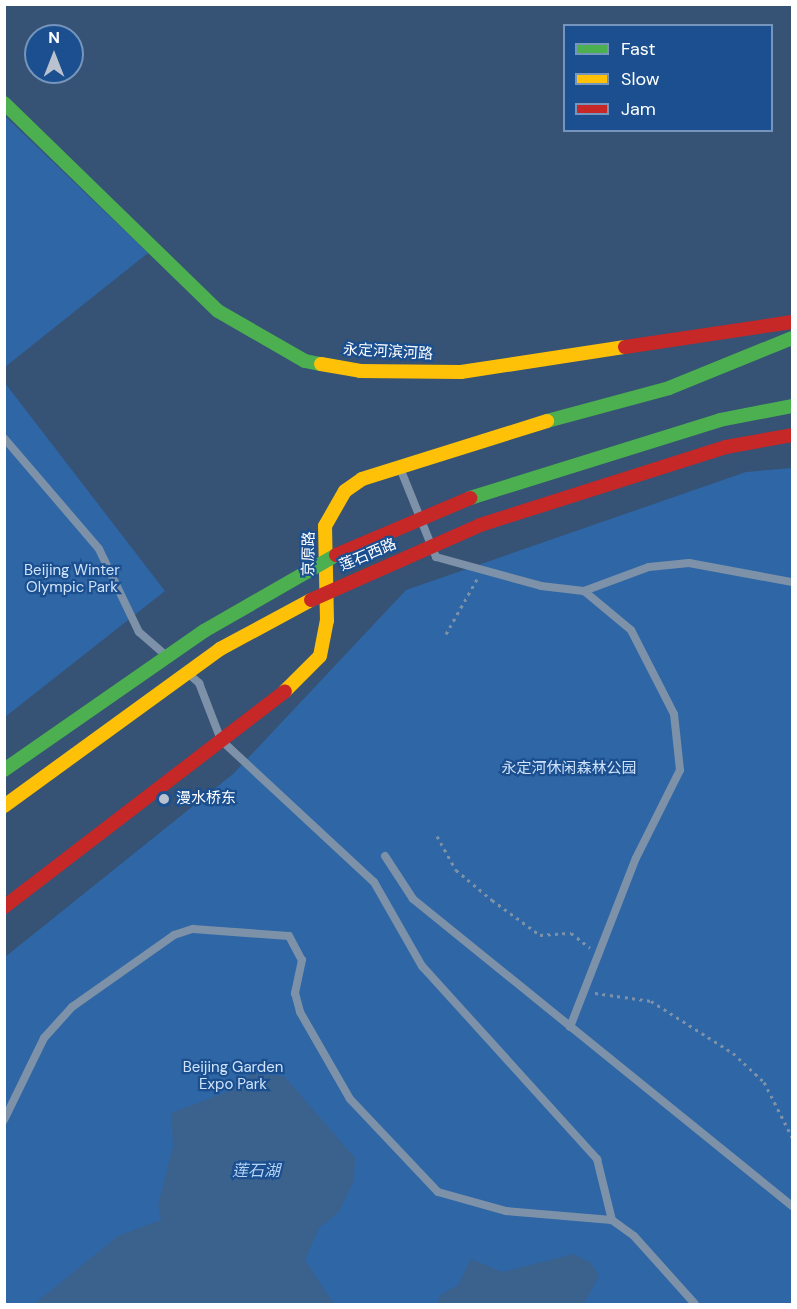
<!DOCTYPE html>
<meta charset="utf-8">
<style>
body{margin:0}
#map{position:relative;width:797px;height:1309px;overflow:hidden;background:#365274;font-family:"DM Sans","Noto Sans SC",sans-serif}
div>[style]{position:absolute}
.green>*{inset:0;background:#2f66a5}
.water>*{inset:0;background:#3b618d}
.path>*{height:3px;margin-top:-1.5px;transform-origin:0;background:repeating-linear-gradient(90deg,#7d92a8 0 3px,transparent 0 7.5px)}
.lane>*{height:8px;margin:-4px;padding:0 4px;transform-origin:4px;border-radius:4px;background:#7d92a8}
.fast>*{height:14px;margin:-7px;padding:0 7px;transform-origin:7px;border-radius:7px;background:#4caf50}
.slow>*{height:14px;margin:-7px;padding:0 7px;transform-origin:7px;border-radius:7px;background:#ffc107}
.jam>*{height:14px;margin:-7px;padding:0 7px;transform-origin:7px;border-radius:7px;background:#c62828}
.fast-bridge>*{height:14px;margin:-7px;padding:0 7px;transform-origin:7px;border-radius:7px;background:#4caf50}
.slow-bridge>*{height:14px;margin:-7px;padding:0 7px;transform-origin:7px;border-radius:7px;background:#ffc107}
.jam-bridge>*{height:14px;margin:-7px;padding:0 7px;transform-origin:7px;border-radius:7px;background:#c62828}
.dots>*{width:16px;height:16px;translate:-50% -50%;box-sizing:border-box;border:3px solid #1b4f8f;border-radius:50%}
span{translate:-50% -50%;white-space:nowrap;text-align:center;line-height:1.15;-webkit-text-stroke:4.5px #1b4f8f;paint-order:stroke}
.street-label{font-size:15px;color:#fff}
.park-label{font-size:15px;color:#cfe3fa}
.poi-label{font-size:15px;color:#fff}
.left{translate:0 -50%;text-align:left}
.water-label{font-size:16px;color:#b5d3f5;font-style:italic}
.frame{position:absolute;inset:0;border:6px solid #fff;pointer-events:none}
.legend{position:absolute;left:563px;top:24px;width:210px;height:108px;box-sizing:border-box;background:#1b4f8f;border:2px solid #7695bc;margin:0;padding:8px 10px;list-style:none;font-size:18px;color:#fff}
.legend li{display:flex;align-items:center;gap:12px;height:30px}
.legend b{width:30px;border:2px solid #7695bc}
.north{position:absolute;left:24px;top:24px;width:60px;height:60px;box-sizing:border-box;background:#1b4f8f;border:2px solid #7695bc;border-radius:50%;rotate:0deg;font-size:16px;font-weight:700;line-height:24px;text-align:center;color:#fff}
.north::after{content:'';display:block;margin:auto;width:21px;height:27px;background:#b9c2ce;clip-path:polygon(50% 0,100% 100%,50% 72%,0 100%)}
</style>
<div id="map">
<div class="green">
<i style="clip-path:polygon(4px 115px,148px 253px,5px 367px,4px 367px)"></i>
<i style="clip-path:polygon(5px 383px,165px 591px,5px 717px)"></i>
<i style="clip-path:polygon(792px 468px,792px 1304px,5px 1304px,5px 957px,233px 774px,406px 590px,746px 472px)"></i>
</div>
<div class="water">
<i style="clip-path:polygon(249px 1074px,284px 1076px,355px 1158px,354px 1180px,339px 1212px,319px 1228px,305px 1260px,334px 1304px,34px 1304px,118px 1236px,161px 1220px,158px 1205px,173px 1147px,171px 1113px,245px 1085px)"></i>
<i style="clip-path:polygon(574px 1254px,591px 1263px,599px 1276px,584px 1304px,437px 1304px,440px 1295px,458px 1285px,471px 1259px,502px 1272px)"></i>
</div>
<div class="path">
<i style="left:446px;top:634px;width:63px;rotate:-60.6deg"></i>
<i style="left:437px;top:836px;width:39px;rotate:61deg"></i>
<i style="left:456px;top:870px;width:47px;rotate:39.8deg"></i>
<i style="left:492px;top:900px;width:59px;rotate:36.1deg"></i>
<i style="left:540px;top:935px;width:31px;rotate:-4deg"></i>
<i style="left:571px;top:933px;width:24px;rotate:38deg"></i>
<i style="left:595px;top:993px;width:57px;rotate:8.1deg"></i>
<i style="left:651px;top:1001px;width:97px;rotate:32.4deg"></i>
<i style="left:733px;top:1053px;width:42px;rotate:43.1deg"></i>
<i style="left:764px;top:1082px;width:62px;rotate:63deg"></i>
</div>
<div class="lane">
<i style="left:4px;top:438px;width:146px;rotate:49.4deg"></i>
<i style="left:99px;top:549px;width:92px;rotate:64.3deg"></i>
<i style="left:139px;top:632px;width:32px;rotate:41deg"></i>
<i style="left:400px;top:468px;width:96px;rotate:68deg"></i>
<i style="left:436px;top:557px;width:109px;rotate:15.4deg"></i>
<i style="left:541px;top:586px;width:43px;rotate:6.6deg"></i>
<i style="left:584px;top:591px;width:69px;rotate:-20.3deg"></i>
<i style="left:649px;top:567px;width:40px;rotate:-5.7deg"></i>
<i style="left:689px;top:563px;width:105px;rotate:10.5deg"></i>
<i style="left:191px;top:676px;width:11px;rotate:41deg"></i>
<i style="left:199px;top:683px;width:61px;rotate:68.9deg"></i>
<i style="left:221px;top:740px;width:209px;rotate:42.9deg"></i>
<i style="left:374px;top:882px;width:97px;rotate:60.3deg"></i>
<i style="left:422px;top:966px;width:261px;rotate:47.8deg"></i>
<i style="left:597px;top:1159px;width:63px;rotate:76.2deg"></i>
<i style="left:385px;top:856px;width:51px;rotate:56.9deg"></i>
<i style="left:413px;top:899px;width:488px;rotate:39deg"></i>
<i style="left:570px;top:1027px;width:181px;rotate:-68.7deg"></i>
<i style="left:636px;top:858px;width:98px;rotate:-63.4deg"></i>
<i style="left:680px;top:770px;width:56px;rotate:-96.1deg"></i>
<i style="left:674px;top:714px;width:94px;rotate:-117.1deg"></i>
<i style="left:631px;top:630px;width:61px;rotate:-140.3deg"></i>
<i style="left:4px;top:1120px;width:91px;rotate:-64deg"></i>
<i style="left:44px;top:1038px;width:42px;rotate:-47.9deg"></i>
<i style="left:72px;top:1007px;width:125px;rotate:-35.2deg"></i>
<i style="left:174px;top:935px;width:20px;rotate:-18deg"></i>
<i style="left:193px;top:929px;width:96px;rotate:4.2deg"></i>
<i style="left:289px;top:936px;width:27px;rotate:62deg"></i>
<i style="left:302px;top:960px;width:34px;rotate:102deg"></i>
<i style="left:295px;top:993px;width:20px;rotate:75deg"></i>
<i style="left:300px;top:1012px;width:100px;rotate:60.1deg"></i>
<i style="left:350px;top:1099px;width:128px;rotate:46.6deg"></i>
<i style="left:438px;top:1192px;width:71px;rotate:15.6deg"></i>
<i style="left:506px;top:1211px;width:106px;rotate:4.9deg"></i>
<i style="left:612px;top:1220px;width:27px;rotate:36deg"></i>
<i style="left:634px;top:1236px;width:91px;rotate:48.1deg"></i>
</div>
<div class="fast">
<i style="left:4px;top:103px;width:298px;rotate:44.2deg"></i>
<i style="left:218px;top:311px;width:100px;rotate:29.9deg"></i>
<i style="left:305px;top:361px;width:16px;rotate:11deg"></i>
<i style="left:547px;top:421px;width:126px;rotate:-15.1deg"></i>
<i style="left:669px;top:388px;width:133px;rotate:-22.1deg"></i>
<i style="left:470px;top:498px;width:262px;rotate:-17.3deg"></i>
<i style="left:720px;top:420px;width:73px;rotate:-11deg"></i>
</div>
<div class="slow">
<i style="left:321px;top:364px;width:40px;rotate:10deg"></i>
<i style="left:360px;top:371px;width:101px;rotate:0.6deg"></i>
<i style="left:461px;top:372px;width:166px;rotate:-8.7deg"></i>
<i style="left:285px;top:691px;width:49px;rotate:-45deg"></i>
<i style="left:320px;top:656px;width:36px;rotate:-79deg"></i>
<i style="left:327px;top:621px;width:95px;rotate:-91.2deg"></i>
<i style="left:325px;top:526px;width:40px;rotate:-60.3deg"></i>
<i style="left:345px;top:491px;width:21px;rotate:-35deg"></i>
<i style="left:362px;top:479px;width:194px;rotate:-17.4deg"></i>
</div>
<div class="jam">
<i style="left:625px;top:347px;width:169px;rotate:-8.5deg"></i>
<i style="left:480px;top:525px;width:258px;rotate:-17.6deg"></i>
<i style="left:726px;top:447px;width:67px;rotate:-10.3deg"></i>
<i style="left:4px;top:907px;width:354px;rotate:-37.5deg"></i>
</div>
<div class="fast-bridge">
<i style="left:4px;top:770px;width:244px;rotate:-34.8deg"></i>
<i style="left:204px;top:631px;width:152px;rotate:-29.9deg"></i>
</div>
<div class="slow-bridge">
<i style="left:4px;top:806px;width:267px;rotate:-36deg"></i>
<i style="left:220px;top:649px;width:103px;rotate:-28.3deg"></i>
</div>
<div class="jam-bridge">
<i style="left:336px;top:555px;width:146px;rotate:-23deg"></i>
<i style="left:311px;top:600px;width:185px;rotate:-23.9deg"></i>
</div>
<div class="dots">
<i style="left:164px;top:799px;background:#b9c2ce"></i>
</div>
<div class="street-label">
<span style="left:388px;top:352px;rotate:3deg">永定河滨河路</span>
<span style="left:309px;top:554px;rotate:-89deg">京原路</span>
<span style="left:368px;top:555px;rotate:-23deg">莲石西路</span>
</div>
<div class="park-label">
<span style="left:72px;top:579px">Beijing Winter<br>Olympic Park</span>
<span style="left:569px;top:769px">永定河休闲森林公园</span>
<span style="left:233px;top:1076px">Beijing Garden<br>Expo Park</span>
</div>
<div class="poi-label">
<span class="left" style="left:176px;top:799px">漫水桥东</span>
</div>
<div class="water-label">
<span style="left:256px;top:1171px">莲石湖</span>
</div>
<div class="frame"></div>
<ul class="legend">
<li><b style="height:8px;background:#4caf50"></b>Fast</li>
<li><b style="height:8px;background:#ffc107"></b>Slow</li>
<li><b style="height:8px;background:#c62828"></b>Jam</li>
</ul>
<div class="north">N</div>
</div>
